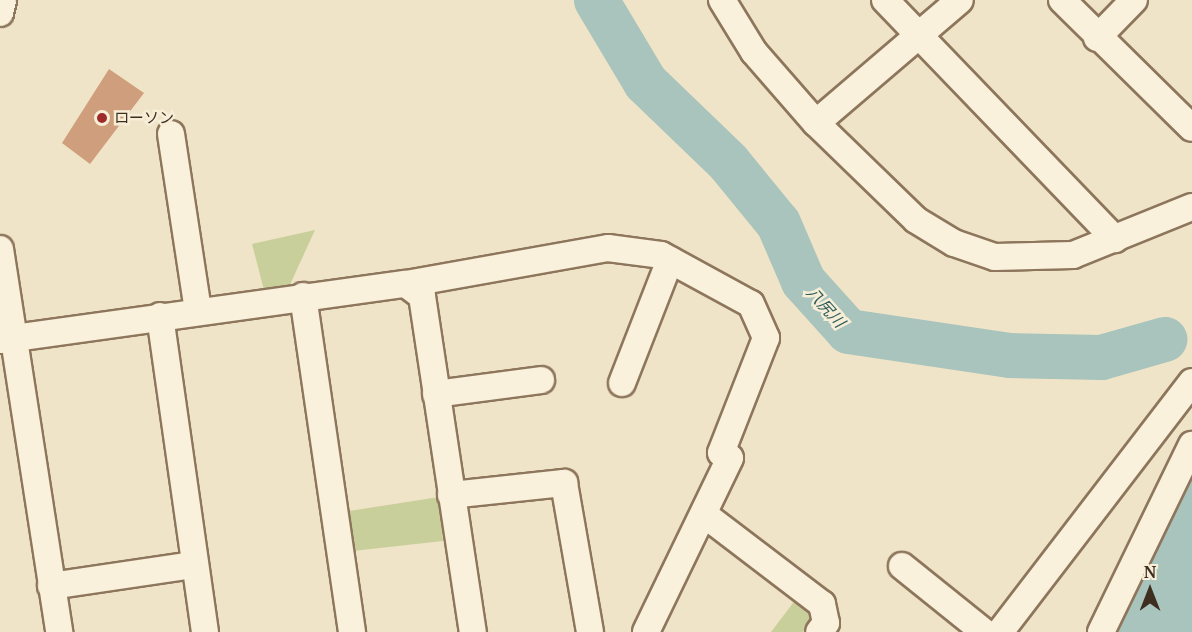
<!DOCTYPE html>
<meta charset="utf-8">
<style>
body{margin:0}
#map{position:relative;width:1192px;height:632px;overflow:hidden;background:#f0e4c8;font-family:"Noto Serif","Noto Sans JP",serif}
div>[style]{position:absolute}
.green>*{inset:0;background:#c9cf9b}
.water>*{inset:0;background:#a9c4bc}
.river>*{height:45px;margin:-22.5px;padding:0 22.5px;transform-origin:22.5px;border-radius:22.5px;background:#a9c4bc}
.building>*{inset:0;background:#cf9f7d}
.roads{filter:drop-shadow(2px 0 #8d765c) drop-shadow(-2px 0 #8d765c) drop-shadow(0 2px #8d765c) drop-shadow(0 -2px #8d765c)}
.minor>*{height:26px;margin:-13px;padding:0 13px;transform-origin:13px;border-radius:13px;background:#faf1dc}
.dots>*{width:16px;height:16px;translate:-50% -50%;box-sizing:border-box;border:3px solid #f7eed8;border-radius:50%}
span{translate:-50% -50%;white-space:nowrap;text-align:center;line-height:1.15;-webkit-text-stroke:5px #f7eed8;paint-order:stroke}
.poi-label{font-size:15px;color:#3d2e20}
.left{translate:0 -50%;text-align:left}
.water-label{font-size:16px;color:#2f5d5a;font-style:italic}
.north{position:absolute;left:1120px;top:560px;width:60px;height:60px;-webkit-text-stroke:4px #f7eed8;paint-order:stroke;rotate:0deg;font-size:16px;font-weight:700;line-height:24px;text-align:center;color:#3d2e20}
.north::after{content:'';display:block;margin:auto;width:21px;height:27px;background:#3d2e20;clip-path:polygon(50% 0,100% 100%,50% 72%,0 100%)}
</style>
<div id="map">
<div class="green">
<i style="clip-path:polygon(315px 230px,288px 289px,265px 294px,252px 244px)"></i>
<i style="clip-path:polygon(439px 497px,443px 541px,353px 551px,349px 511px)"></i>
<i style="clip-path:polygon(796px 599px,810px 610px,812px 620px,803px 632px,771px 632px)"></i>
</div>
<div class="water">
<i style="clip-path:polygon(1192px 477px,1192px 632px,1116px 632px,1142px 573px)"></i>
</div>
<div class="river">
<i style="left:596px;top:0;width:96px;rotate:59.1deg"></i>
<i style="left:645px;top:82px;width:115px;rotate:43.9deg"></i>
<i style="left:728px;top:162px;width:79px;rotate:50.7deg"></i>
<i style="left:778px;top:223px;width:63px;rotate:66.7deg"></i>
<i style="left:803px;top:281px;width:67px;rotate:48deg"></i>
<i style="left:848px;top:331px;width:163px;rotate:8.5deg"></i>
<i style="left:1009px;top:355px;width:92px;rotate:1.2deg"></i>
<i style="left:1101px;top:357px;width:66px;rotate:-15.9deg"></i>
</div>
<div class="building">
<i style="clip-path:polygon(109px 69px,144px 93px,90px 164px,62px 143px)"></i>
</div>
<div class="roads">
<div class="minor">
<i style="left:722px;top:0;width:61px;rotate:58.4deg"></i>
<i style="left:754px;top:52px;width:94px;rotate:48.9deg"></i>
<i style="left:816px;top:123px;width:139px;rotate:44.1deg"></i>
<i style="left:916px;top:220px;width:44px;rotate:31.2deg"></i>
<i style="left:954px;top:243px;width:43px;rotate:18.9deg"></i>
<i style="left:995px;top:257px;width:78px;rotate:-1.5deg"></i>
<i style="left:1073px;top:255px;width:128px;rotate:-22deg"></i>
<i style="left:885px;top:0;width:332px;rotate:46.1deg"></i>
<i style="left:1062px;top:0;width:182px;rotate:44.6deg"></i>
<i style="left:0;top:13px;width:13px;rotate:-77deg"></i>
<i style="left:1097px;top:38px;width:53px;rotate:-45.8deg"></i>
<i style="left:816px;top:123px;width:189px;rotate:-40.5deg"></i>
<i style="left:171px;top:134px;width:179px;rotate:81.3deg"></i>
<i style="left:0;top:249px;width:388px;rotate:81.2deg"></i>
<i style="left:406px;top:284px;width:205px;rotate:-10.1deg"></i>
<i style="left:608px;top:248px;width:53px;rotate:7.5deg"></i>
<i style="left:661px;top:255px;width:102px;rotate:28.6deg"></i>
<i style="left:751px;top:304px;width:37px;rotate:66deg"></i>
<i style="left:766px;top:338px;width:123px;rotate:111.4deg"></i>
<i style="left:721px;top:453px;width:10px;rotate:29deg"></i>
<i style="left:730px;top:458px;width:193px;rotate:115.8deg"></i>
<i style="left:303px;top:296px;width:340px;rotate:81.7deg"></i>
<i style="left:160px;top:316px;width:319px;rotate:81.9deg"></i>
<i style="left:0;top:340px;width:410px;rotate:-7.9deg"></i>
<i style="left:406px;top:284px;width:20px;rotate:37deg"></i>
<i style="left:422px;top:296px;width:340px;rotate:81.4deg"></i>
<i style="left:622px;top:383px;width:132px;rotate:-68.7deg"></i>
<i style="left:436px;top:394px;width:106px;rotate:-7.6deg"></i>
<i style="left:451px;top:495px;width:114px;rotate:-6.1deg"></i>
<i style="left:564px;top:483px;width:151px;rotate:80.1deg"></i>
<i style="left:705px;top:515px;width:147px;rotate:37.3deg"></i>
<i style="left:822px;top:604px;width:19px;rotate:78deg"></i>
<i style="left:826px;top:623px;width:11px;rotate:128deg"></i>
<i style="left:902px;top:566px;width:105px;rotate:38.8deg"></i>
<i style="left:51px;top:586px;width:145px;rotate:-8.4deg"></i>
<i style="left:1000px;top:632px;width:315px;rotate:-52.5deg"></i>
<i style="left:1101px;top:632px;width:208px;rotate:-64.1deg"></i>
</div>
</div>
<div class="dots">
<i style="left:102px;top:118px;background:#9e2a2b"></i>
</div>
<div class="poi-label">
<span class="left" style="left:114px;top:118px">ローソン</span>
</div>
<div class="water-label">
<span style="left:826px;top:307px;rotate:48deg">八尻川</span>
</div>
<div class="north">N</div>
</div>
